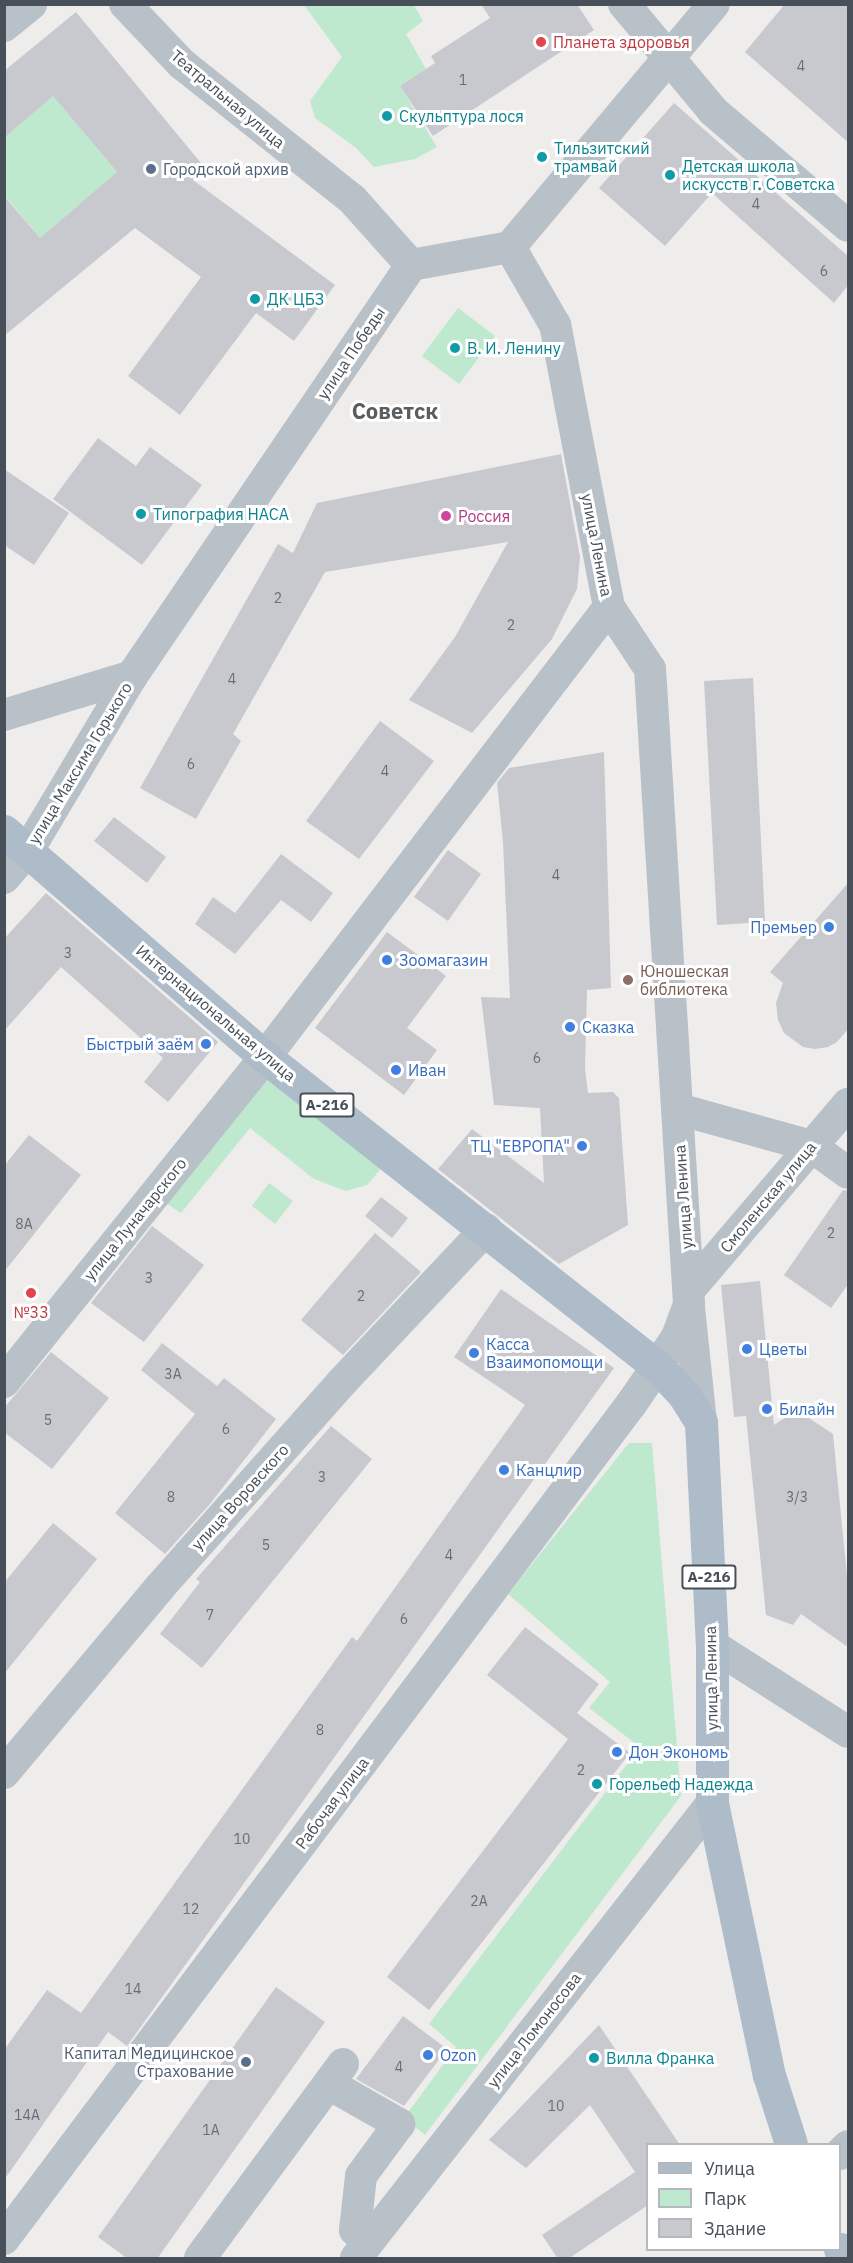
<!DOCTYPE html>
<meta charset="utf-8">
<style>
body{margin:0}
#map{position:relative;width:853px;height:2263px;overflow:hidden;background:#efecec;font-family:"IBM Plex Sans",sans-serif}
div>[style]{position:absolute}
.green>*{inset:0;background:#bee9ce}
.building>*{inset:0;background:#c7c9cf}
.minor>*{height:32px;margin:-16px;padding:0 16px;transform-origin:16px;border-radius:16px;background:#b9c1c8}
.major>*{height:33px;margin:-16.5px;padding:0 16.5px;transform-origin:16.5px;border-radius:16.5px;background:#aebcc9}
.dots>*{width:16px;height:16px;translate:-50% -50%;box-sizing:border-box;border:3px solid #fff;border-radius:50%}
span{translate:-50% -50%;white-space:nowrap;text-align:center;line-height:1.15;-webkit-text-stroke:6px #fff;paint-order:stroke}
.number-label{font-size:14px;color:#676e76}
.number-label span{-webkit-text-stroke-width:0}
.shield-label span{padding:2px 4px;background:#fff;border:2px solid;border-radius:4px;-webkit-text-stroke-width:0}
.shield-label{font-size:15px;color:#475058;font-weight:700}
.health-label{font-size:16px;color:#be3a42}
.left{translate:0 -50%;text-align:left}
.street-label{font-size:16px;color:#475058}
.culture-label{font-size:16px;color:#0d838f}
.service-label{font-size:16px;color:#4e5e75}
.right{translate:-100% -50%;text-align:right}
.hotel-label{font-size:16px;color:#b23c85}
.shop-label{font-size:16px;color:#366cbe}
.education-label{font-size:16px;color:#785e54}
.district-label{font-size:22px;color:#5a5d60;font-weight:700}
.frame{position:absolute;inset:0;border:6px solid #475058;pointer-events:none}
.legend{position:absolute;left:646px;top:2143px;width:195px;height:108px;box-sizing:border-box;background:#fff;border:2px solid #b5b9bc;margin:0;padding:8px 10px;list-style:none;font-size:18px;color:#475058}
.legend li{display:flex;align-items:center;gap:12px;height:30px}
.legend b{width:30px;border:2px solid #b5b9bc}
</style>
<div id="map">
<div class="green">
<i style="clip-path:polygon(304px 5px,414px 5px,423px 21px,406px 34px,426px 69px,400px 86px,437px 147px,415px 159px,374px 167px,356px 148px,315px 118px,310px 101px,342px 57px)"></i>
<i style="clip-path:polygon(53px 96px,117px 172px,40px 238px,5px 196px,4px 138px)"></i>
<i style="clip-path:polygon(458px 308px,495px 336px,459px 384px,422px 356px)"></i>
<i style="clip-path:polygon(267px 1074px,384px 1165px,367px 1185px,346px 1191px,314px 1179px,250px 1128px,181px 1213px,166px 1203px)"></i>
<i style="clip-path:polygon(269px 1183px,293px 1201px,275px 1224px,252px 1206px)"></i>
<i style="clip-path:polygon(629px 1443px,652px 1443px,681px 1796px,425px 2135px,404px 2118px,456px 2047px,429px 2024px,640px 1747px,589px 1708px,610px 1682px,508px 1594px)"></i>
</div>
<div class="building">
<i style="clip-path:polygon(481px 4px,577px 4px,594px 30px,433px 136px,400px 86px,435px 63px,431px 56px,490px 18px)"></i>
<i style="clip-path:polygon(785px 4px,849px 4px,849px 143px,745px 52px)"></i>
<i style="clip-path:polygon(76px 12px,206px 169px,193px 180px,335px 285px,294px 341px,256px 313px,180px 415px,128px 376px,201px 277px,135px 228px,4px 336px,4px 196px,40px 238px,117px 172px,53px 96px,4px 138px,4px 71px)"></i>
<i style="clip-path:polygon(674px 103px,849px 257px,849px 284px,834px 303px,712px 193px,665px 246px,599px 188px)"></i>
<i style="clip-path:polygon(98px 438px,136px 466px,150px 447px,202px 485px,142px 565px,53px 499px)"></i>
<i style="clip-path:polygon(561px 454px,580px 557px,577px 589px,552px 639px,472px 733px,409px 700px,455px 637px,508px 542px,325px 572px,233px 734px,241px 741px,196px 819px,140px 788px,278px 544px,293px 553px,317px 503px)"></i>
<i style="clip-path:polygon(4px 469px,69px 513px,34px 565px,4px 545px)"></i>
<i style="clip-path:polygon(753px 678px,765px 922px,717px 925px,704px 681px)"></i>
<i style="clip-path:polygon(380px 721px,434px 761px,359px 859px,306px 821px)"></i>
<i style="clip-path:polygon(604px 752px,611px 988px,587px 990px,585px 1069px,588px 1093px,613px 1092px,619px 1098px,628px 1225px,559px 1264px,438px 1169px,472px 1129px,544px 1183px,540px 1108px,494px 1105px,481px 997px,510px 998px,503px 842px,497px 783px,509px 768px)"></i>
<i style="clip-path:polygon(114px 817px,166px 857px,147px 883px,94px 841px)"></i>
<i style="clip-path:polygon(448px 850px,481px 874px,448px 921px,414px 897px)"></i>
<i style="clip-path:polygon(281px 854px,333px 893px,311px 922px,281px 900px,235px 954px,195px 924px,213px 897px,235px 913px)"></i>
<i style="clip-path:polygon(849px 882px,849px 1028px,837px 1042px,828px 1047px,815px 1049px,803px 1047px,784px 1033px,778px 1020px,776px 1003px,783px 983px,770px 972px)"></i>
<i style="clip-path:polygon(46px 893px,218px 1042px,168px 1102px,144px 1082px,163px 1058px,61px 967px,4px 1031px,4px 939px)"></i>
<i style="clip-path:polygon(387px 932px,446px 976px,407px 1028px,437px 1050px,404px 1095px,315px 1028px)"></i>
<i style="clip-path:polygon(29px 1135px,81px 1175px,4px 1272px,4px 1166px)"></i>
<i style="clip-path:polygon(843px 1190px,849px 1191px,849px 1283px,831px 1308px,784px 1275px)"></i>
<i style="clip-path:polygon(381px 1197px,408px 1218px,392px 1238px,365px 1216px)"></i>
<i style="clip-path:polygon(152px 1226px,204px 1265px,144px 1342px,91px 1303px)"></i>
<i style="clip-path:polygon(375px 1233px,421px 1272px,343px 1355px,301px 1320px)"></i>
<i style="clip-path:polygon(760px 1281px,774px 1425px,797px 1410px,833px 1434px,849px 1596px,849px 1648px,801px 1614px,793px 1625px,766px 1615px,746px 1416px,734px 1417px,721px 1285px)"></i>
<i style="clip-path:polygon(501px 1289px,614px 1368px,127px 2046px,108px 2032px,4px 2180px,4px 2050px,47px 1990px,81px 2013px,352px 1637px,357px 1641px,525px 1405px,454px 1357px)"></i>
<i style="clip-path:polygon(162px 1343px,217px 1386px,224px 1378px,276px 1419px,210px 1504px,165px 1554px,115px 1513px,195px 1414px,141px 1370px)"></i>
<i style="clip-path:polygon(51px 1352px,109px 1398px,52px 1469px,4px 1432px,4px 1408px)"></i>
<i style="clip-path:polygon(331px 1426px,372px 1459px,202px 1668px,160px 1634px,200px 1582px,196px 1579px)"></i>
<i style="clip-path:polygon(53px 1523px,97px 1559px,4px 1674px,4px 1583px)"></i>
<i style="clip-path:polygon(525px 1627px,599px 1684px,577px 1713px,630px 1753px,429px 2010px,387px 1977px,568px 1739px,487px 1675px)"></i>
<i style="clip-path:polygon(276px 1987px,325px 2022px,157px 2259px,128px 2259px,98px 2237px)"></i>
<i style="clip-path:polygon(403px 2016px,447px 2049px,404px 2106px,356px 2079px)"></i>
<i style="clip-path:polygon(599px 2025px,680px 2145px,648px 2145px,648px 2205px,568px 2259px,558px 2259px,542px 2235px,635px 2172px,590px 2105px,526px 2168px,489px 2140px)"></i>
</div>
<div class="minor">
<i style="left:125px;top:4px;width:83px;rotate:46.5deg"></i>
<i style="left:182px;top:64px;width:217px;rotate:38.5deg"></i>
<i style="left:352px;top:199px;width:89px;rotate:48.2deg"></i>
<i style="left:624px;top:4px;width:139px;rotate:50.2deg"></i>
<i style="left:713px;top:111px;width:177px;rotate:40.4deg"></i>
<i style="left:4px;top:26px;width:35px;rotate:-39deg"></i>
<i style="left:4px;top:715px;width:134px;rotate:-16.9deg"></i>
<i style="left:132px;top:676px;width:497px;rotate:-55.8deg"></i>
<i style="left:411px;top:265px;width:101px;rotate:-10.3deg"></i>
<i style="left:510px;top:247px;width:317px;rotate:-50deg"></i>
<i style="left:4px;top:878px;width:35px;rotate:-49deg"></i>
<i style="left:27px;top:852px;width:205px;rotate:-59.2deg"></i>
<i style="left:678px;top:1109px;width:138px;rotate:15.5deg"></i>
<i style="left:811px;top:1146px;width:46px;rotate:36.1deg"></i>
<i style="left:689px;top:1290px;width:245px;rotate:-49.5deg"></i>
<i style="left:689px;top:1308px;width:115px;rotate:84deg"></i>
<i style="left:4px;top:1382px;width:417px;rotate:-51.2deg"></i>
<i style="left:265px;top:1057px;width:566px;rotate:-52.6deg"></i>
<i style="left:712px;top:1645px;width:161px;rotate:32.6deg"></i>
<i style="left:4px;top:1773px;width:243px;rotate:-50deg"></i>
<i style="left:160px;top:1587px;width:274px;rotate:-48.4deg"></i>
<i style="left:342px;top:1382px;width:210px;rotate:-46.7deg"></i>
<i style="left:329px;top:2084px;width:81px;rotate:29.7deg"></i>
<i style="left:399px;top:2124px;width:64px;rotate:126.2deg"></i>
<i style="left:361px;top:2176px;width:54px;rotate:96.3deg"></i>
<i style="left:355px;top:2230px;width:17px;rotate:36deg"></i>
<i style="left:840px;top:2154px;width:11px;rotate:-45deg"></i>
<i style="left:4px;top:2239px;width:1046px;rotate:-53.09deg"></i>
<i style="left:632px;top:1403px;width:80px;rotate:-55.7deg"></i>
<i style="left:677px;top:1337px;width:35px;rotate:-70deg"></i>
<i style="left:689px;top:1304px;width:636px;rotate:-93.51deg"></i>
<i style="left:650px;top:669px;width:74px;rotate:-123.5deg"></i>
<i style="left:609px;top:607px;width:287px;rotate:-100.8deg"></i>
<i style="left:555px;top:325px;width:90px;rotate:-120deg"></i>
<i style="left:200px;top:2258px;width:241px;rotate:-53.6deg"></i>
<i style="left:356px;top:2258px;width:578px;rotate:-51.96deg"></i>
</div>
<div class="major">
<i style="left:4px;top:831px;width:345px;rotate:40.9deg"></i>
<i style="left:265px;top:1057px;width:501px;rotate:38.27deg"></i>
<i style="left:658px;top:1367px;width:38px;rotate:47deg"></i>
<i style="left:684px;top:1395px;width:32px;rotate:58deg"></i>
<i style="left:701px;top:1422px;width:223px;rotate:87.2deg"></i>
<i style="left:712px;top:1645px;width:158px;rotate:90deg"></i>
<i style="left:712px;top:1803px;width:278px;rotate:78.2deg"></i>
<i style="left:769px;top:2075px;width:72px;rotate:72.3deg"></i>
<i style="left:840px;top:2249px;width:10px;rotate:66deg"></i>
</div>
<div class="dots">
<i style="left:541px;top:42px;background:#e0444e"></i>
<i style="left:387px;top:116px;background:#0f9aa8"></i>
<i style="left:542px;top:157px;background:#0f9aa8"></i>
<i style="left:151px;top:169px;background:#5c6f8a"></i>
<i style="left:670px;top:175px;background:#0f9aa8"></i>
<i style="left:255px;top:299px;background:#0f9aa8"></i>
<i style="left:455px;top:348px;background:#0f9aa8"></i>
<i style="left:141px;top:514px;background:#0f9aa8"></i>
<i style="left:446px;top:516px;background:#d1479c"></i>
<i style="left:829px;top:927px;background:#3f7fe0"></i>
<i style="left:387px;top:960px;background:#3f7fe0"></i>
<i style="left:628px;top:980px;background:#8d6e63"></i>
<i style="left:570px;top:1027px;background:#3f7fe0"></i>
<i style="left:206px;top:1044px;background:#3f7fe0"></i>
<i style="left:396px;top:1070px;background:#3f7fe0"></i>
<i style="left:582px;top:1146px;background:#3f7fe0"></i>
<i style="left:31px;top:1293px;background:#e0444e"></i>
<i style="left:747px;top:1349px;background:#3f7fe0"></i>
<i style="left:474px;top:1353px;background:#3f7fe0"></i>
<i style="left:767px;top:1409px;background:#3f7fe0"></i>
<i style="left:504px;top:1470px;background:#3f7fe0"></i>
<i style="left:617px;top:1752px;background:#3f7fe0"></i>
<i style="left:597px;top:1784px;background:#0f9aa8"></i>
<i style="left:428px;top:2055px;background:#3f7fe0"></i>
<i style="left:594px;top:2058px;background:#0f9aa8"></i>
<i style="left:246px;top:2062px;background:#5c6f8a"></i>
</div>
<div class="number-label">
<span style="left:801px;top:66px">4</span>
<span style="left:463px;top:80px">1</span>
<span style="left:756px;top:204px">4</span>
<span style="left:824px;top:271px">6</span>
<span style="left:278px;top:598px">2</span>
<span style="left:511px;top:625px">2</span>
<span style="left:232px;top:679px">4</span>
<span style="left:191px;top:764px">6</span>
<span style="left:385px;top:771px">4</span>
<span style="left:556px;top:875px">4</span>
<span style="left:68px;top:953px">3</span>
<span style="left:537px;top:1058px">6</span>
<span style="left:24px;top:1224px">8А</span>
<span style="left:831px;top:1233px">2</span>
<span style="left:149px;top:1278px">3</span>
<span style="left:361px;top:1296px">2</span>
<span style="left:173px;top:1374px">3А</span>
<span style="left:48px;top:1420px">5</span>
<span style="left:226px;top:1429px">6</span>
<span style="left:322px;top:1477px">3</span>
<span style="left:171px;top:1497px">8</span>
<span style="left:797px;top:1497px">3/3</span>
<span style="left:266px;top:1545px">5</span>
<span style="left:449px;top:1555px">4</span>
<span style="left:210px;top:1615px">7</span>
<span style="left:404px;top:1619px">6</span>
<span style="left:320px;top:1730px">8</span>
<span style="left:581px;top:1770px">2</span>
<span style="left:242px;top:1839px">10</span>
<span style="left:479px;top:1901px">2А</span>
<span style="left:191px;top:1909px">12</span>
<span style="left:133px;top:1989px">14</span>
<span style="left:399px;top:2067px">4</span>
<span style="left:556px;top:2106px">10</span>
<span style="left:27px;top:2115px">14А</span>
<span style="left:211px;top:2130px">1А</span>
</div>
<div class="shield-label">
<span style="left:327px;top:1105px">А-216</span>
<span style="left:709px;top:1577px">А-216</span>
</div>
<div class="health-label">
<span class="left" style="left:553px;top:42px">Планета здоровья</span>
<span style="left:31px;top:1312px">№33</span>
</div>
<div class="street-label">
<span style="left:228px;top:99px;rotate:40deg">Театральная улица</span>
<span style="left:351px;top:353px;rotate:-56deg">улица Победы</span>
<span style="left:597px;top:545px;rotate:79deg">улица Ленина</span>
<span style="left:80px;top:763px;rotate:-59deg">улица Максима Горького</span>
<span style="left:216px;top:1013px;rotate:40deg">Интернациональная улица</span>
<span style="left:683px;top:1197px;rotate:-94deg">улица Ленина</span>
<span style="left:768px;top:1197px;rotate:-50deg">Смоленская улица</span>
<span style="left:135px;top:1219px;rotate:-51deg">улица Луначарского</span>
<span style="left:240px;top:1497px;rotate:-48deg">улица Воровского</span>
<span style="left:711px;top:1678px;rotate:-91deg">улица Ленина</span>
<span style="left:332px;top:1803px;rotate:-53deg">Рабочая улица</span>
<span style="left:534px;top:2030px;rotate:-52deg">улица Ломоносова</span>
</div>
<div class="culture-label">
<span class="left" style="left:399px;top:116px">Скульптура лося</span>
<span class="left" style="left:554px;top:157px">Тильзитский<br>трамвай</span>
<span class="left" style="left:682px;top:175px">Детская школа<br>искусств г. Советска</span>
<span class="left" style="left:267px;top:299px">ДК ЦБЗ</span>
<span class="left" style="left:467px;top:348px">В. И. Ленину</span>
<span class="left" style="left:153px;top:514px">Типография НАСА</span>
<span class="left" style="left:609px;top:1784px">Горельеф Надежда</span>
<span class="left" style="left:606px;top:2058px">Вилла Франка</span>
</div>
<div class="service-label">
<span class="left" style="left:163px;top:169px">Городской архив</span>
<span class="right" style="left:234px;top:2062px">Капитал Медицинское<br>Страхование</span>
</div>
<div class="hotel-label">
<span class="left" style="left:458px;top:516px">Россия</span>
</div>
<div class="shop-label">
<span class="right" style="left:817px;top:927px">Премьер</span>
<span class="left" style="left:399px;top:960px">Зоомагазин</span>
<span class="left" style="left:582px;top:1027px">Сказка</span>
<span class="right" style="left:194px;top:1044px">Быстрый заём</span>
<span class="left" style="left:408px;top:1070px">Иван</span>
<span class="right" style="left:570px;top:1146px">ТЦ "ЕВРОПА"</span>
<span class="left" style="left:486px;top:1353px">Касса<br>Взаимопомощи</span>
<span class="left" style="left:759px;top:1349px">Цветы</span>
<span class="left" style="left:779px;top:1409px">Билайн</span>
<span class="left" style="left:516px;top:1470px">Канцлир</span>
<span class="left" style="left:629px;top:1752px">Дон Экономь</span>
<span class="left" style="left:440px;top:2055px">Ozon</span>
</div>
<div class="education-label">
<span class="left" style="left:640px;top:980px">Юношеская<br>библиотека</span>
</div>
<div class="district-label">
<span style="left:395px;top:411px">Советск</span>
</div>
<div class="frame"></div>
<ul class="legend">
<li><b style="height:8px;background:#aebcc9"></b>Улица</li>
<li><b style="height:16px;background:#bee9ce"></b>Парк</li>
<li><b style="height:16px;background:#c7c9cf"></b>Здание</li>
</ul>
</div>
